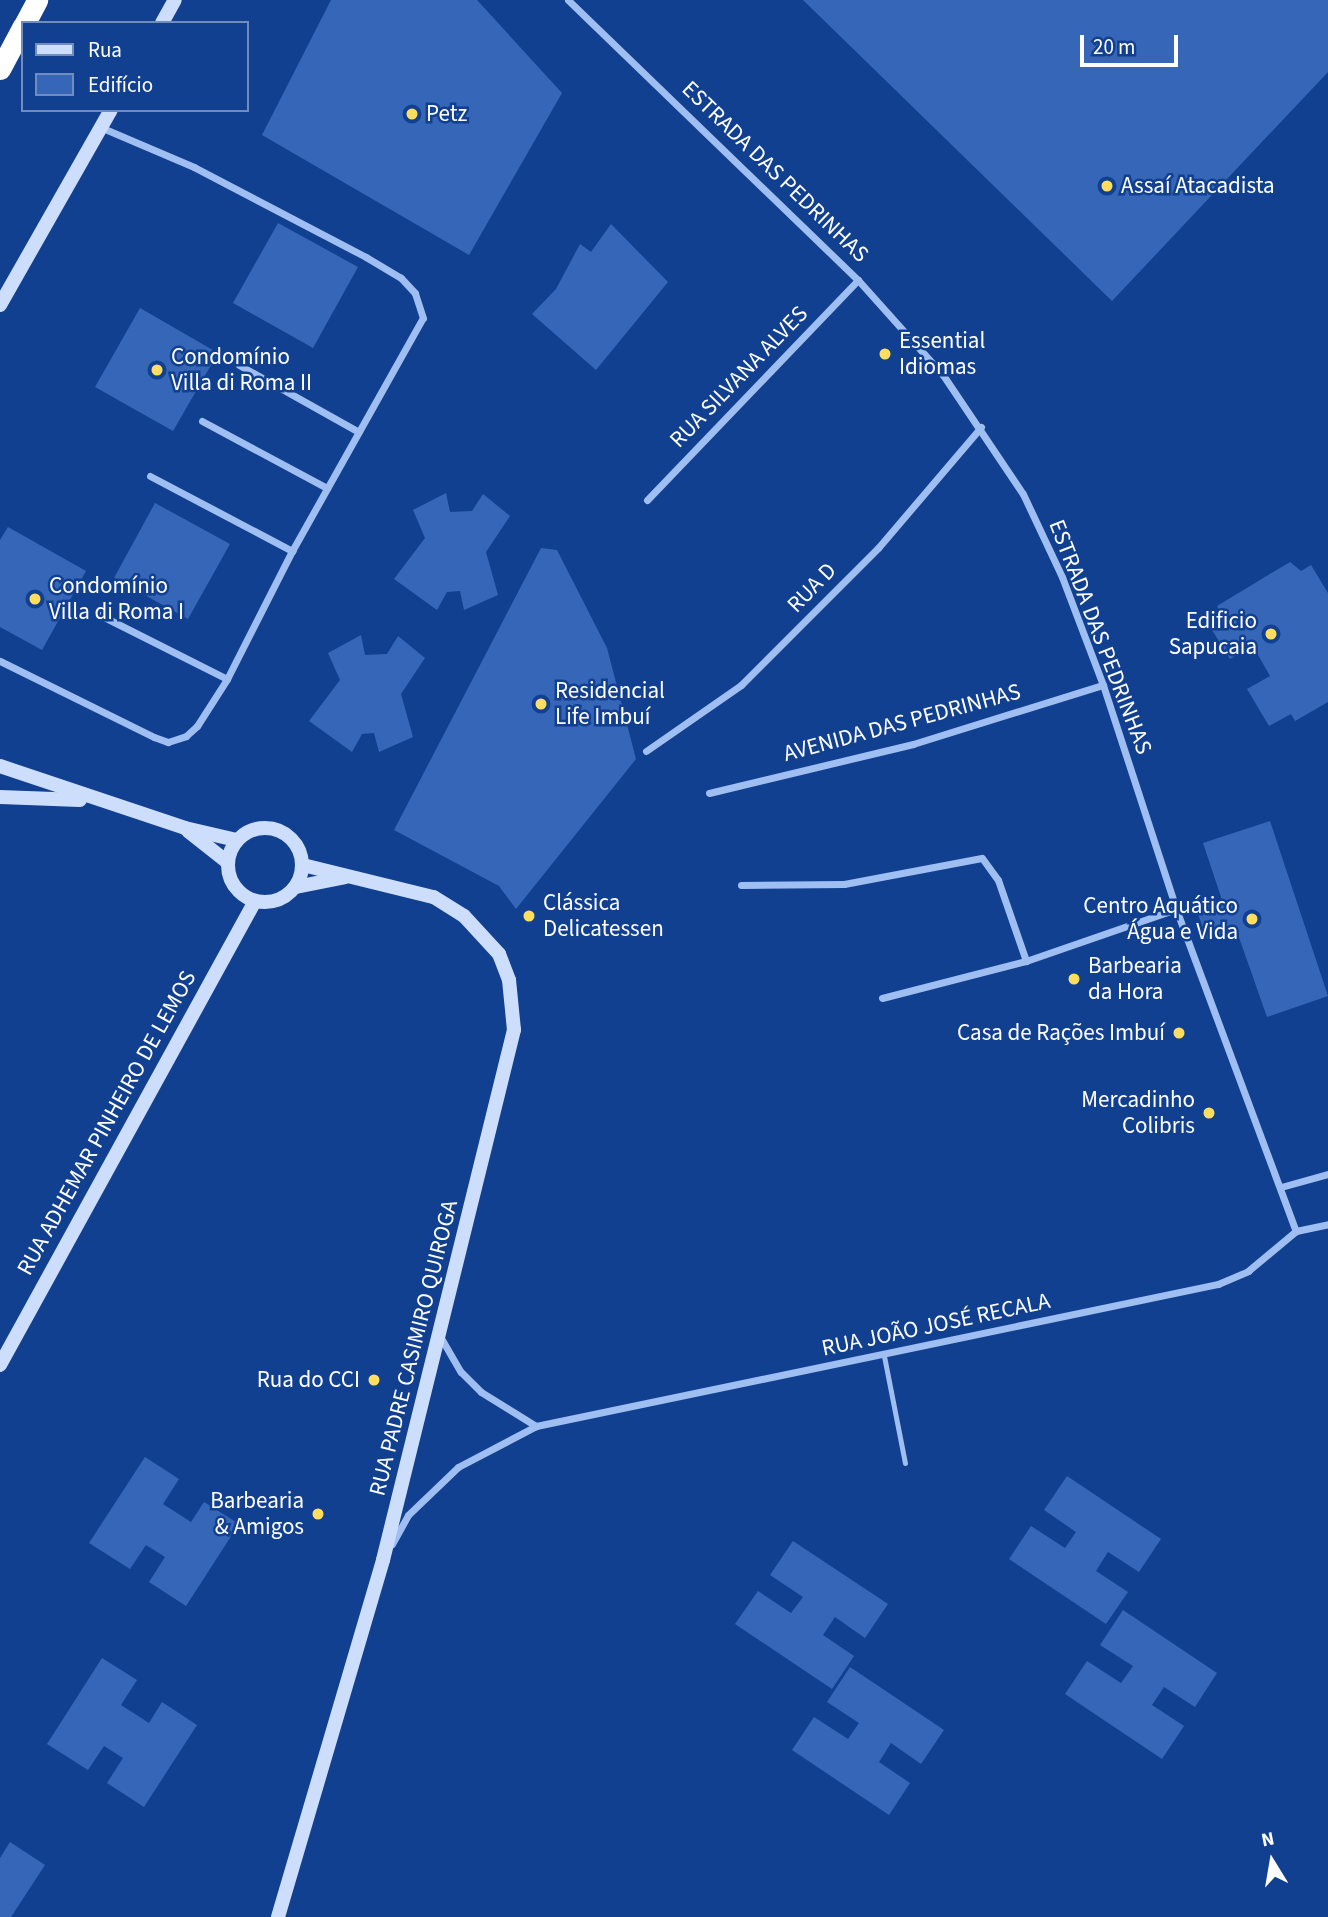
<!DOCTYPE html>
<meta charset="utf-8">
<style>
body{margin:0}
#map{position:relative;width:1328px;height:1917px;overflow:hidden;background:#124091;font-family:"Source Sans 3",sans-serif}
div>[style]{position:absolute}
.building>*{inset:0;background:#3666b8}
.lane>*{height:5px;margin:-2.5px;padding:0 2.5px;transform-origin:2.5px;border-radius:2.5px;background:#9fbef2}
.street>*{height:7px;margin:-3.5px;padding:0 3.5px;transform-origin:3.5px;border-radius:3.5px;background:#9fbef2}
.secondary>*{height:14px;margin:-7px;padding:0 7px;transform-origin:7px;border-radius:7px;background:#cddefc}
.secondary>.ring{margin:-7px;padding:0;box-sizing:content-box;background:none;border:14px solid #cddefc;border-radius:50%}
.highway>*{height:21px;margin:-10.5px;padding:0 10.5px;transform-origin:10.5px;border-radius:10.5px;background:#fff}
.dots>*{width:19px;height:19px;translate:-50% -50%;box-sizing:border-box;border:4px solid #124091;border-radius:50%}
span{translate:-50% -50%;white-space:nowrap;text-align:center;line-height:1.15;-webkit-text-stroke:5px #124091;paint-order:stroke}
.poi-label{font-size:23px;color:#fff}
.left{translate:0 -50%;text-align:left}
.right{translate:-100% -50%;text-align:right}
.street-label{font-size:23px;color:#fff}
.legend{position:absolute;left:21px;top:21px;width:228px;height:91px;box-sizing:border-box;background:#124091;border:2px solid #718cbd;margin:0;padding:9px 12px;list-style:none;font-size:21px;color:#fff}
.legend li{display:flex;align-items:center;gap:14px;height:35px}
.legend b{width:35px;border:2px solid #718cbd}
.north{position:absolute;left:1237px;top:1826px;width:70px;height:70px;-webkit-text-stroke:5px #124091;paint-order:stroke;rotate:349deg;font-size:19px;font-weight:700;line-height:28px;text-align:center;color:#fff}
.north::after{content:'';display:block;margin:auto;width:24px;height:32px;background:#fff;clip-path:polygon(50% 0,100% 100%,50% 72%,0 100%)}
.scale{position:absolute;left:1080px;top:35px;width:98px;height:32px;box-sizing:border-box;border:4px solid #fff;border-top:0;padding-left:9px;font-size:21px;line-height:24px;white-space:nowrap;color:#fff;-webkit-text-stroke:5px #124091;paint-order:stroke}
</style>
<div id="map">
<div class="building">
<i style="clip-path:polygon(331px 0,477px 0,562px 93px,469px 255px,262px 135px)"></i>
<i style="clip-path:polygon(803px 0,1328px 0,1328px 72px,1112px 301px)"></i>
<i style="clip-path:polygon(278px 223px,358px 267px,313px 348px,233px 303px)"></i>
<i style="clip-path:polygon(611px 224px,668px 282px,596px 370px,532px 314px,556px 289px,580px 244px,591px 252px)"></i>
<i style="clip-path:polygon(140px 308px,218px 353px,173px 431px,95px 387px)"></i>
<i style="clip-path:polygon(446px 493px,450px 512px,472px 511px,483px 494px,510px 516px,486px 552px,498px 595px,464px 610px,460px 591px,447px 592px,437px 610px,394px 579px,425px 538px,413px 510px)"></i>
<i style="clip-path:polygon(155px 503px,230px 544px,188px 619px,114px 578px)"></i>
<i style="clip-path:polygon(8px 527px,86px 571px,42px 650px,0 627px,0 540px)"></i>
<i style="clip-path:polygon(541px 548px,557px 550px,607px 648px,636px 759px,516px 909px,499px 886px,394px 830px)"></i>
<i style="clip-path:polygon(1290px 562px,1301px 571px,1311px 565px,1328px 593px,1328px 702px,1295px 721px,1291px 714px,1269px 726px,1247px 689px,1270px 676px,1253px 646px,1230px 659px,1207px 622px,1221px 614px,1217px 606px)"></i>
<i style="clip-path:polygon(361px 635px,365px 655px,387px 654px,398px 636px,425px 658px,401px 694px,413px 737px,379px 752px,374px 733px,362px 734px,352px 752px,309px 721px,340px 680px,328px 653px)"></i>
<i style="clip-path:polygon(1270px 821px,1328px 996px,1267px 1017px,1236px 929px,1207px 939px,1196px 909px,1222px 900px,1203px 843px)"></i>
<i style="clip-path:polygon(145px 1457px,179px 1479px,163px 1504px,191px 1522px,204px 1502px,239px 1524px,186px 1606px,149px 1582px,165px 1557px,146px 1545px,130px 1569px,89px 1543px)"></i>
<i style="clip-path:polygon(1067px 1476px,1161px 1539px,1139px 1572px,1108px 1552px,1096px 1571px,1128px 1592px,1106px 1624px,1009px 1559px,1031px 1526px,1065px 1548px,1076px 1532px,1044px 1510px)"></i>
<i style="clip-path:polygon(793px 1541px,888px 1604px,865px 1638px,835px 1617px,823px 1635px,854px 1656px,832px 1689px,735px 1624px,758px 1591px,791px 1613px,803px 1597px,770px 1575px)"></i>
<i style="clip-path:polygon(1123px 1610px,1217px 1673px,1195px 1707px,1164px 1687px,1152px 1705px,1184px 1726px,1162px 1759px,1065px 1694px,1087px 1661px,1121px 1683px,1133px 1666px,1100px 1645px)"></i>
<i style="clip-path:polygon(102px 1658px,137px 1680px,121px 1705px,149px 1723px,162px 1702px,197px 1725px,144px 1807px,107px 1783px,123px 1758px,104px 1746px,88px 1770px,47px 1744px)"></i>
<i style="clip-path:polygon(850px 1667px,944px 1730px,921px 1764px,891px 1743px,879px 1762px,910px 1783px,889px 1815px,792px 1750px,814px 1717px,848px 1739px,859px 1723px,827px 1702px)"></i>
<i style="clip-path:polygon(10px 1842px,45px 1865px,11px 1917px,0 1917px,0 1858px)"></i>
</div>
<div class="lane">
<i style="left:884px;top:1356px;width:109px;rotate:78.9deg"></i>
</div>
<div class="street">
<i style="left:568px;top:0;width:403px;rotate:44deg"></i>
<i style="left:858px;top:280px;width:127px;rotate:48.2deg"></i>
<i style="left:943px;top:375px;width:143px;rotate:56.1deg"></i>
<i style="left:1023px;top:494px;width:92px;rotate:64.8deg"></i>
<i style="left:1062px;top:577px;width:116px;rotate:69.2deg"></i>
<i style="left:1103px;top:685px;width:236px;rotate:71.9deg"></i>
<i style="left:1176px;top:909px;width:344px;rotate:69.6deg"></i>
<i style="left:239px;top:365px;width:137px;rotate:29.2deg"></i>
<i style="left:202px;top:421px;width:142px;rotate:28.2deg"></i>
<i style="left:150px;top:476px;width:161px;rotate:27.8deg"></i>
<i style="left:647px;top:500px;width:305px;rotate:-46.2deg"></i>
<i style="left:100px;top:615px;width:142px;rotate:26.7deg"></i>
<i style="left:0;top:661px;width:172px;rotate:26.3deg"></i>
<i style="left:154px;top:737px;width:15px;rotate:20deg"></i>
<i style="left:168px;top:742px;width:19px;rotate:-18deg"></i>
<i style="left:186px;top:736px;width:15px;rotate:-42deg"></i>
<i style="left:197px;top:726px;width:56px;rotate:-57.4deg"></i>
<i style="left:227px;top:679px;width:144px;rotate:-63.1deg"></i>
<i style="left:292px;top:551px;width:267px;rotate:-60.7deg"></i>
<i style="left:423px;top:318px;width:26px;rotate:-108deg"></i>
<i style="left:415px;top:293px;width:21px;rotate:-133deg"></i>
<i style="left:401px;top:278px;width:41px;rotate:-149deg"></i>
<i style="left:366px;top:257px;width:194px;rotate:-152.4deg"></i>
<i style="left:194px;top:167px;width:102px;rotate:-156.9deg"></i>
<i style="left:646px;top:751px;width:116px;rotate:-34.8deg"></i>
<i style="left:741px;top:685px;width:194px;rotate:-45deg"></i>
<i style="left:878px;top:548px;width:159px;rotate:-49.6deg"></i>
<i style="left:709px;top:793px;width:210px;rotate:-13.5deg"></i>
<i style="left:913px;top:744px;width:199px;rotate:-17.3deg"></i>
<i style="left:741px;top:885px;width:103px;rotate:-0.6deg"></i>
<i style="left:844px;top:884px;width:140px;rotate:-10.7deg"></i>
<i style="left:982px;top:858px;width:27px;rotate:54deg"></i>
<i style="left:998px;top:880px;width:86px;rotate:70.9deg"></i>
<i style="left:882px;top:998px;width:149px;rotate:-14.4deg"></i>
<i style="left:1026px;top:961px;width:159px;rotate:-19.1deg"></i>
<i style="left:1281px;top:1187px;width:49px;rotate:-15.5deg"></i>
<i style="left:441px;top:1338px;width:39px;rotate:60deg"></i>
<i style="left:461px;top:1372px;width:28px;rotate:45deg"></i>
<i style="left:481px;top:1392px;width:65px;rotate:31.7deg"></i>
<i style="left:392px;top:1544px;width:33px;rotate:-61deg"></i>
<i style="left:408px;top:1515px;width:69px;rotate:-43.8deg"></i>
<i style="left:458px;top:1467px;width:88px;rotate:-27.7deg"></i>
<i style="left:536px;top:1426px;width:697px;rotate:-11.76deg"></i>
<i style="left:1218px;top:1284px;width:33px;rotate:-23deg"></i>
<i style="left:1248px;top:1271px;width:62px;rotate:-39.8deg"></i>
<i style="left:1296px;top:1231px;width:33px;rotate:-12deg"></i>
</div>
<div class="secondary">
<i style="left:162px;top:23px;width:26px;rotate:-61deg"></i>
<i style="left:0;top:305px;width:224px;rotate:-60.4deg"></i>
<i style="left:0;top:766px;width:195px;rotate:18.5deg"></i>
<i style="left:185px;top:828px;width:52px;rotate:13.2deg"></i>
<i style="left:0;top:797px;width:80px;rotate:2.1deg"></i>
<i class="ring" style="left:228px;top:828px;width:60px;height:60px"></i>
<i style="left:188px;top:831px;width:48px;rotate:38.3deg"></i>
<i style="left:296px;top:887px;width:50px;rotate:-11.5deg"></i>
<i style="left:0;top:1365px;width:527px;rotate:-61.2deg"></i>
<i style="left:278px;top:1917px;width:372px;rotate:-73.6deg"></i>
<i style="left:383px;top:1560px;width:546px;rotate:-76.12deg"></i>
<i style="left:514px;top:1030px;width:50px;rotate:-95.7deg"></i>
<i style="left:509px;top:980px;width:28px;rotate:-111deg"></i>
<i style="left:499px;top:954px;width:52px;rotate:-132.6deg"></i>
<i style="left:464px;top:916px;width:36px;rotate:-148deg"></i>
<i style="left:433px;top:897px;width:134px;rotate:-166.2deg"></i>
</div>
<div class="highway">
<i style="left:25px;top:23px;width:26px;rotate:-62deg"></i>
<i style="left:0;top:69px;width:49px;rotate:-61.9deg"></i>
</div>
<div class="dots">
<i style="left:412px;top:114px;background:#ffde5f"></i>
<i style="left:1107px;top:186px;background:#ffde5f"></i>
<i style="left:885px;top:354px;background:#ffde5f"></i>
<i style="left:157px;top:370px;background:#ffde5f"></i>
<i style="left:35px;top:599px;background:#ffde5f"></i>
<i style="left:1271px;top:634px;background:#ffde5f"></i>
<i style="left:541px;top:704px;background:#ffde5f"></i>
<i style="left:529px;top:916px;background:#ffde5f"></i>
<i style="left:1252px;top:919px;background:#ffde5f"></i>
<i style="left:1074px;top:979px;background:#ffde5f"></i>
<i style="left:1179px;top:1033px;background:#ffde5f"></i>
<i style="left:1209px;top:1113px;background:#ffde5f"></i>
<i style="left:374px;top:1380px;background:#ffde5f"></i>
<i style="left:318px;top:1514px;background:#ffde5f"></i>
</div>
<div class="poi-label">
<span class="left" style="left:426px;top:114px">Petz</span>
<span class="left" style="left:1121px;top:186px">Assaí Atacadista</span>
<span class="left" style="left:899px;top:354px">Essential<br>Idiomas</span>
<span class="left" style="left:171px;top:370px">Condomínio<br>Villa di Roma II</span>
<span class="left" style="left:49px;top:599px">Condomínio<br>Villa di Roma I</span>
<span class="right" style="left:1257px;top:634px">Edificio<br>Sapucaia</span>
<span class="left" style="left:555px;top:704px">Residencial<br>Life Imbuí</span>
<span class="left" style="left:543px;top:916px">Clássica<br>Delicatessen</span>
<span class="right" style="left:1238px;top:919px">Centro Aquático<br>Água e Vida</span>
<span class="left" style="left:1088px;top:979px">Barbearia<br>da Hora</span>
<span class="right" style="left:1165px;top:1033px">Casa de Rações Imbuí</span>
<span class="right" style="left:1195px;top:1113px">Mercadinho<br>Colibris</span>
<span class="right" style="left:360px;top:1380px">Rua do CCI</span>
<span class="right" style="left:304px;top:1514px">Barbearia<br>&amp; Amigos</span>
</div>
<div class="street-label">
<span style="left:775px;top:172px;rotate:44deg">ESTRADA DAS PEDRINHAS</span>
<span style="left:739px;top:377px;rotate:-46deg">RUA SILVANA ALVES</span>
<span style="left:812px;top:588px;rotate:-46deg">RUA D</span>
<span style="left:1100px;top:637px;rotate:69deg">ESTRADA DAS PEDRINHAS</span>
<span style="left:902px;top:723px;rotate:-15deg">AVENIDA DAS PEDRINHAS</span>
<span style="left:107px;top:1123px;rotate:-61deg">RUA ADHEMAR PINHEIRO DE LEMOS</span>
<span style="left:936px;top:1325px;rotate:-12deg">RUA JOÃO JOSÉ RECALA</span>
<span style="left:414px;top:1348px;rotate:-76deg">RUA PADRE CASIMIRO QUIROGA</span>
</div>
<ul class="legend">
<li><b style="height:9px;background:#cddefc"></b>Rua</li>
<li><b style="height:19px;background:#3666b8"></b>Edifício</li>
</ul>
<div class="north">N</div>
<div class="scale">20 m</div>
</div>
